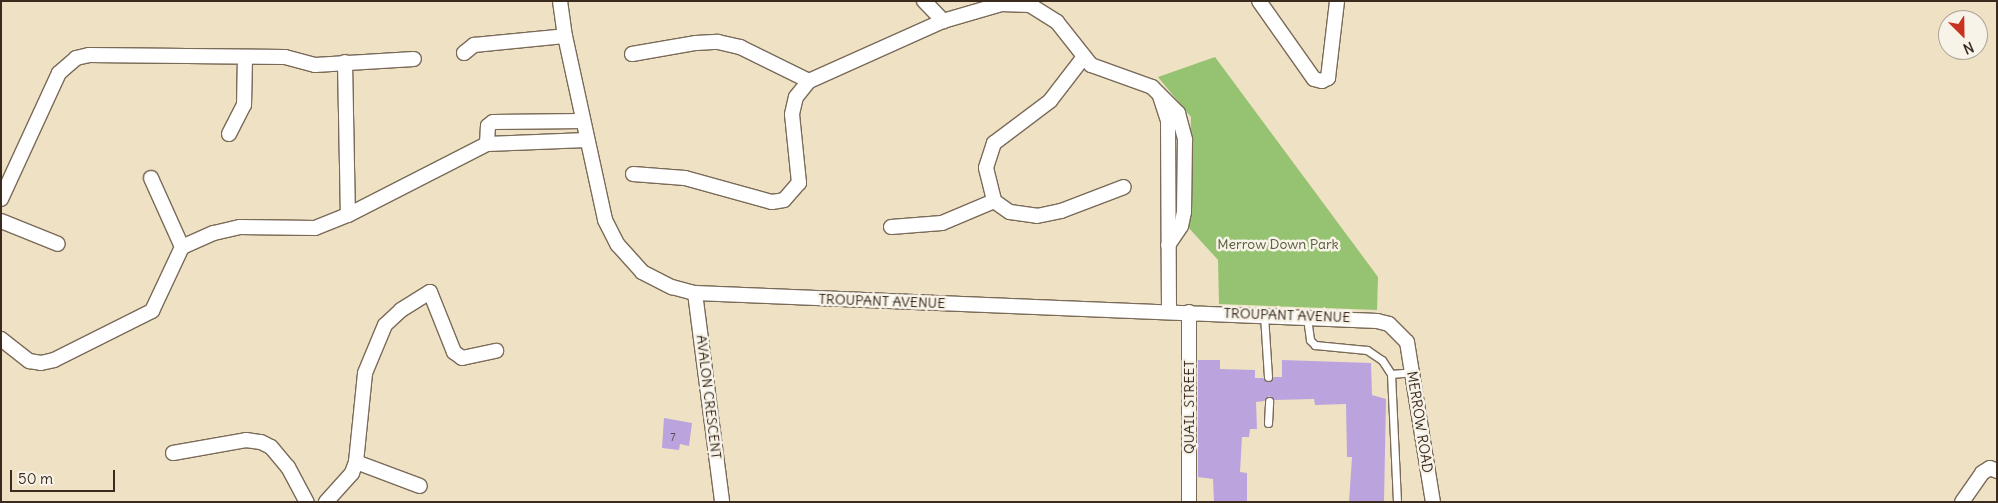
<!DOCTYPE html>
<style>
body{margin:0}
#map{position:relative;width:1998px;height:503px;overflow:hidden;background:#efe1c4;font-family:Delius,sans-serif}
div>[style]{position:absolute}
.green>*{inset:0;background:#95c371}
.building>*{inset:0;background:#bba4dd}
.roads{filter:drop-shadow(1px 0 #7a6a58) drop-shadow(-1px 0 #7a6a58) drop-shadow(0 1px #7a6a58) drop-shadow(0 -1px #7a6a58)}
.lane>*{height:7px;margin:-3.5px;padding:0 3.5px;transform-origin:3.5px;border-radius:3.5px;background:#fff}
.street>*{height:14px;margin:-7px;padding:0 7px;transform-origin:7px;border-radius:7px;background:#fff}
span{translate:-50% -50%;white-space:nowrap;text-align:center;line-height:1.15;-webkit-text-stroke:5px #f7f3e8;paint-order:stroke}
.number-label{font-size:11px;color:#5b484e}
.number-label span{-webkit-text-stroke-width:0}
.park-label{font-size:14px;color:#565837}
.street-label{font-size:14px;color:#3b2a1e}
.frame{position:absolute;inset:0;border:2px solid #3b2a1e;pointer-events:none}
.north{position:absolute;left:1938px;top:10px;width:50px;height:50px;box-sizing:border-box;background:#f7f3e8;border:1px solid #aca397;border-radius:50%;rotate:157deg;font-size:14px;font-weight:700;line-height:20px;text-align:center;color:#3b2a1e}
.north::after{content:'';display:block;margin:auto;width:18px;height:22px;background:#c8321e;clip-path:polygon(50% 0,100% 100%,50% 72%,0 100%)}
.scale{position:absolute;left:10px;top:470px;width:105px;height:22px;box-sizing:border-box;border:2px solid #3b2a1e;border-top:0;padding-left:6px;font-size:15px;line-height:18px;white-space:nowrap;color:#3b2a1e;-webkit-text-stroke:4px #f7f3e8;paint-order:stroke}
</style>
<div id="map">
<div class="green">
<i style="clip-path:polygon(1215px 57px,1378px 277px,1377px 310px,1219px 304px,1218px 260px,1188px 227px,1191px 117px,1158px 77px)"></i>
</div>
<div class="building">
<i style="clip-path:polygon(1198px 360px,1220px 360px,1220px 369px,1255px 370px,1255px 378px,1263px 378px,1268px 382px,1273px 377px,1282px 377px,1282px 360px,1371px 363px,1372px 395px,1386px 399px,1384px 502px,1349px 502px,1352px 457px,1347px 457px,1346px 404px,1315px 405px,1314px 399px,1274px 400px,1269px 396px,1264px 401px,1256px 402px,1257px 429px,1250px 429px,1249px 437px,1242px 437px,1240px 472px,1247px 473px,1247px 502px,1214px 502px,1213px 479px,1198px 477px)"></i>
<i style="clip-path:polygon(664px 418px,692px 423px,689px 446px,680px 444px,679px 450px,662px 448px)"></i>
</div>
<div class="roads">
<div class="lane">
<i style="left:1264px;top:315px;width:62px;rotate:86.3deg"></i>
<i style="left:1307px;top:318px;width:22px;rotate:82deg"></i>
<i style="left:1310px;top:340px;width:7px;rotate:45deg"></i>
<i style="left:1315px;top:345px;width:52px;rotate:5.5deg"></i>
<i style="left:1367px;top:350px;width:18px;rotate:34deg"></i>
<i style="left:1382px;top:360px;width:17px;rotate:57deg"></i>
<i style="left:1391px;top:374px;width:128px;rotate:87.3deg"></i>
<i style="left:1391px;top:374px;width:21px;rotate:-5deg"></i>
<i style="left:1268px;top:423px;width:22px;rotate:-87deg"></i>
</div>
<div class="street">
<i style="left:560px;top:1px;width:35px;rotate:82deg"></i>
<i style="left:565px;top:36px;width:188px;rotate:77.7deg"></i>
<i style="left:605px;top:220px;width:28px;rotate:63deg"></i>
<i style="left:618px;top:245px;width:36px;rotate:48deg"></i>
<i style="left:642px;top:272px;width:34px;rotate:27deg"></i>
<i style="left:672px;top:287px;width:24px;rotate:15deg"></i>
<i style="left:695px;top:293px;width:683px;rotate:2.35deg"></i>
<i style="left:1377px;top:321px;width:12px;rotate:14deg"></i>
<i style="left:1389px;top:324px;width:25px;rotate:45deg"></i>
<i style="left:1407px;top:342px;width:162px;rotate:80.8deg"></i>
<i style="left:924px;top:1px;width:28px;rotate:46deg"></i>
<i style="left:1259px;top:1px;width:95px;rotate:54.8deg"></i>
<i style="left:1314px;top:79px;width:8px;rotate:14deg"></i>
<i style="left:1322px;top:81px;width:7px;rotate:-27deg"></i>
<i style="left:1328px;top:78px;width:78px;rotate:-83.3deg"></i>
<i style="left:464px;top:53px;width:13px;rotate:-39deg"></i>
<i style="left:474px;top:45px;width:91px;rotate:-5.6deg"></i>
<i style="left:632px;top:54px;width:65px;rotate:-9.8deg"></i>
<i style="left:696px;top:43px;width:22px;rotate:-3deg"></i>
<i style="left:718px;top:42px;width:23px;rotate:13deg"></i>
<i style="left:740px;top:47px;width:77px;rotate:26.2deg"></i>
<i style="left:1083px;top:58px;width:54px;rotate:127.5deg"></i>
<i style="left:1050px;top:101px;width:70px;rotate:143.1deg"></i>
<i style="left:994px;top:143px;width:26px;rotate:108deg"></i>
<i style="left:986px;top:168px;width:34px;rotate:76deg"></i>
<i style="left:994px;top:201px;width:19px;rotate:35deg"></i>
<i style="left:1010px;top:212px;width:27px;rotate:8deg"></i>
<i style="left:1037px;top:216px;width:25px;rotate:-12deg"></i>
<i style="left:1061px;top:211px;width:67px;rotate:-20.9deg"></i>
<i style="left:345px;top:62px;width:153px;rotate:88.9deg"></i>
<i style="left:1160px;top:96px;width:26px;rotate:72deg"></i>
<i style="left:1168px;top:121px;width:191px;rotate:89.7deg"></i>
<i style="left:229px;top:134px;width:33px;rotate:-63deg"></i>
<i style="left:244px;top:105px;width:47px;rotate:-88.8deg"></i>
<i style="left:487px;top:144px;width:18px;rotate:-87deg"></i>
<i style="left:488px;top:126px;width:6px;rotate:-39deg"></i>
<i style="left:493px;top:122px;width:90px;rotate:-0.6deg"></i>
<i style="left:633px;top:174px;width:52px;rotate:4.4deg"></i>
<i style="left:685px;top:178px;width:90px;rotate:15.4deg"></i>
<i style="left:772px;top:202px;width:12px;rotate:-9deg"></i>
<i style="left:784px;top:200px;width:23px;rotate:-49deg"></i>
<i style="left:799px;top:183px;width:69px;rotate:-95.8deg"></i>
<i style="left:792px;top:114px;width:17px;rotate:-77deg"></i>
<i style="left:796px;top:97px;width:21px;rotate:-51deg"></i>
<i style="left:809px;top:81px;width:147px;rotate:-24.1deg"></i>
<i style="left:943px;top:21px;width:60px;rotate:-16.3deg"></i>
<i style="left:1001px;top:4px;width:29px;rotate:2deg"></i>
<i style="left:1030px;top:5px;width:32px;rotate:32deg"></i>
<i style="left:1057px;top:22px;width:55px;rotate:51.7deg"></i>
<i style="left:1091px;top:65px;width:65px;rotate:19.8deg"></i>
<i style="left:1152px;top:87px;width:37px;rotate:45deg"></i>
<i style="left:1178px;top:113px;width:28px;rotate:75deg"></i>
<i style="left:1185px;top:140px;width:72px;rotate:90.8deg"></i>
<i style="left:1184px;top:212px;width:14px;rotate:102deg"></i>
<i style="left:1181px;top:226px;width:23px;rotate:124deg"></i>
<i style="left:151px;top:178px;width:76px;rotate:65.8deg"></i>
<i style="left:1px;top:199px;width:139px;rotate:-65.3deg"></i>
<i style="left:59px;top:73px;width:23px;rotate:-41deg"></i>
<i style="left:76px;top:58px;width:13px;rotate:-13deg"></i>
<i style="left:89px;top:55px;width:196px;rotate:0.6deg"></i>
<i style="left:285px;top:57px;width:31px;rotate:15deg"></i>
<i style="left:315px;top:65px;width:99px;rotate:-3.5deg"></i>
<i style="left:1px;top:221px;width:61px;rotate:22deg"></i>
<i style="left:891px;top:227px;width:51px;rotate:-4.5deg"></i>
<i style="left:942px;top:223px;width:56px;rotate:-22.9deg"></i>
<i style="left:695px;top:293px;width:211px;rotate:82.6deg"></i>
<i style="left:1px;top:339px;width:36px;rotate:38deg"></i>
<i style="left:29px;top:361px;width:12px;rotate:9deg"></i>
<i style="left:41px;top:363px;width:13px;rotate:-13deg"></i>
<i style="left:54px;top:360px;width:110px;rotate:-26.6deg"></i>
<i style="left:152px;top:311px;width:71px;rotate:-64.9deg"></i>
<i style="left:182px;top:247px;width:35px;rotate:-24deg"></i>
<i style="left:214px;top:233px;width:27px;rotate:-13deg"></i>
<i style="left:240px;top:227px;width:75px;rotate:0.8deg"></i>
<i style="left:315px;top:228px;width:35px;rotate:-22deg"></i>
<i style="left:348px;top:215px;width:156px;rotate:-27.1deg"></i>
<i style="left:487px;top:144px;width:100px;rotate:-2.3deg"></i>
<i style="left:173px;top:453px;width:74px;rotate:-10.1deg"></i>
<i style="left:246px;top:440px;width:15px;rotate:8deg"></i>
<i style="left:261px;top:442px;width:11px;rotate:27deg"></i>
<i style="left:271px;top:447px;width:26px;rotate:50deg"></i>
<i style="left:288px;top:467px;width:40px;rotate:62deg"></i>
<i style="left:356px;top:462px;width:68px;rotate:20.6deg"></i>
<i style="left:326px;top:502px;width:39px;rotate:-48deg"></i>
<i style="left:352px;top:473px;width:12px;rotate:-70deg"></i>
<i style="left:356px;top:462px;width:89px;rotate:-84.2deg"></i>
<i style="left:365px;top:373px;width:52px;rotate:-67.4deg"></i>
<i style="left:385px;top:325px;width:22px;rotate:-43deg"></i>
<i style="left:401px;top:310px;width:34px;rotate:-32deg"></i>
<i style="left:430px;top:292px;width:65px;rotate:68.2deg"></i>
<i style="left:454px;top:352px;width:10px;rotate:37deg"></i>
<i style="left:462px;top:358px;width:35px;rotate:-12deg"></i>
<i style="left:1189px;top:502px;width:190px;rotate:-90deg"></i>
<i style="left:1962px;top:502px;width:35px;rotate:-55deg"></i>
<i style="left:1982px;top:473px;width:9px;rotate:-32deg"></i>
<i style="left:1990px;top:468px;width:8px;rotate:23deg"></i>
</div>
</div>
<div class="number-label">
<span style="left:673px;top:437px">7</span>
</div>
<div class="park-label">
<span style="left:1278px;top:244px">Merrow Down Park</span>
</div>
<div class="street-label">
<span style="left:882px;top:301px;rotate:2deg">TROUPANT AVENUE</span>
<span style="left:1287px;top:315px;rotate:2deg">TROUPANT AVENUE</span>
<span style="left:709px;top:397px;rotate:83deg">AVALON CRESCENT</span>
<span style="left:1189px;top:407px;rotate:-90deg">QUAIL STREET</span>
<span style="left:1420px;top:422px;rotate:81deg">MERROW ROAD</span>
</div>
<div class="frame"></div>
<div class="north">N</div>
<div class="scale">50 m</div>
</div>
